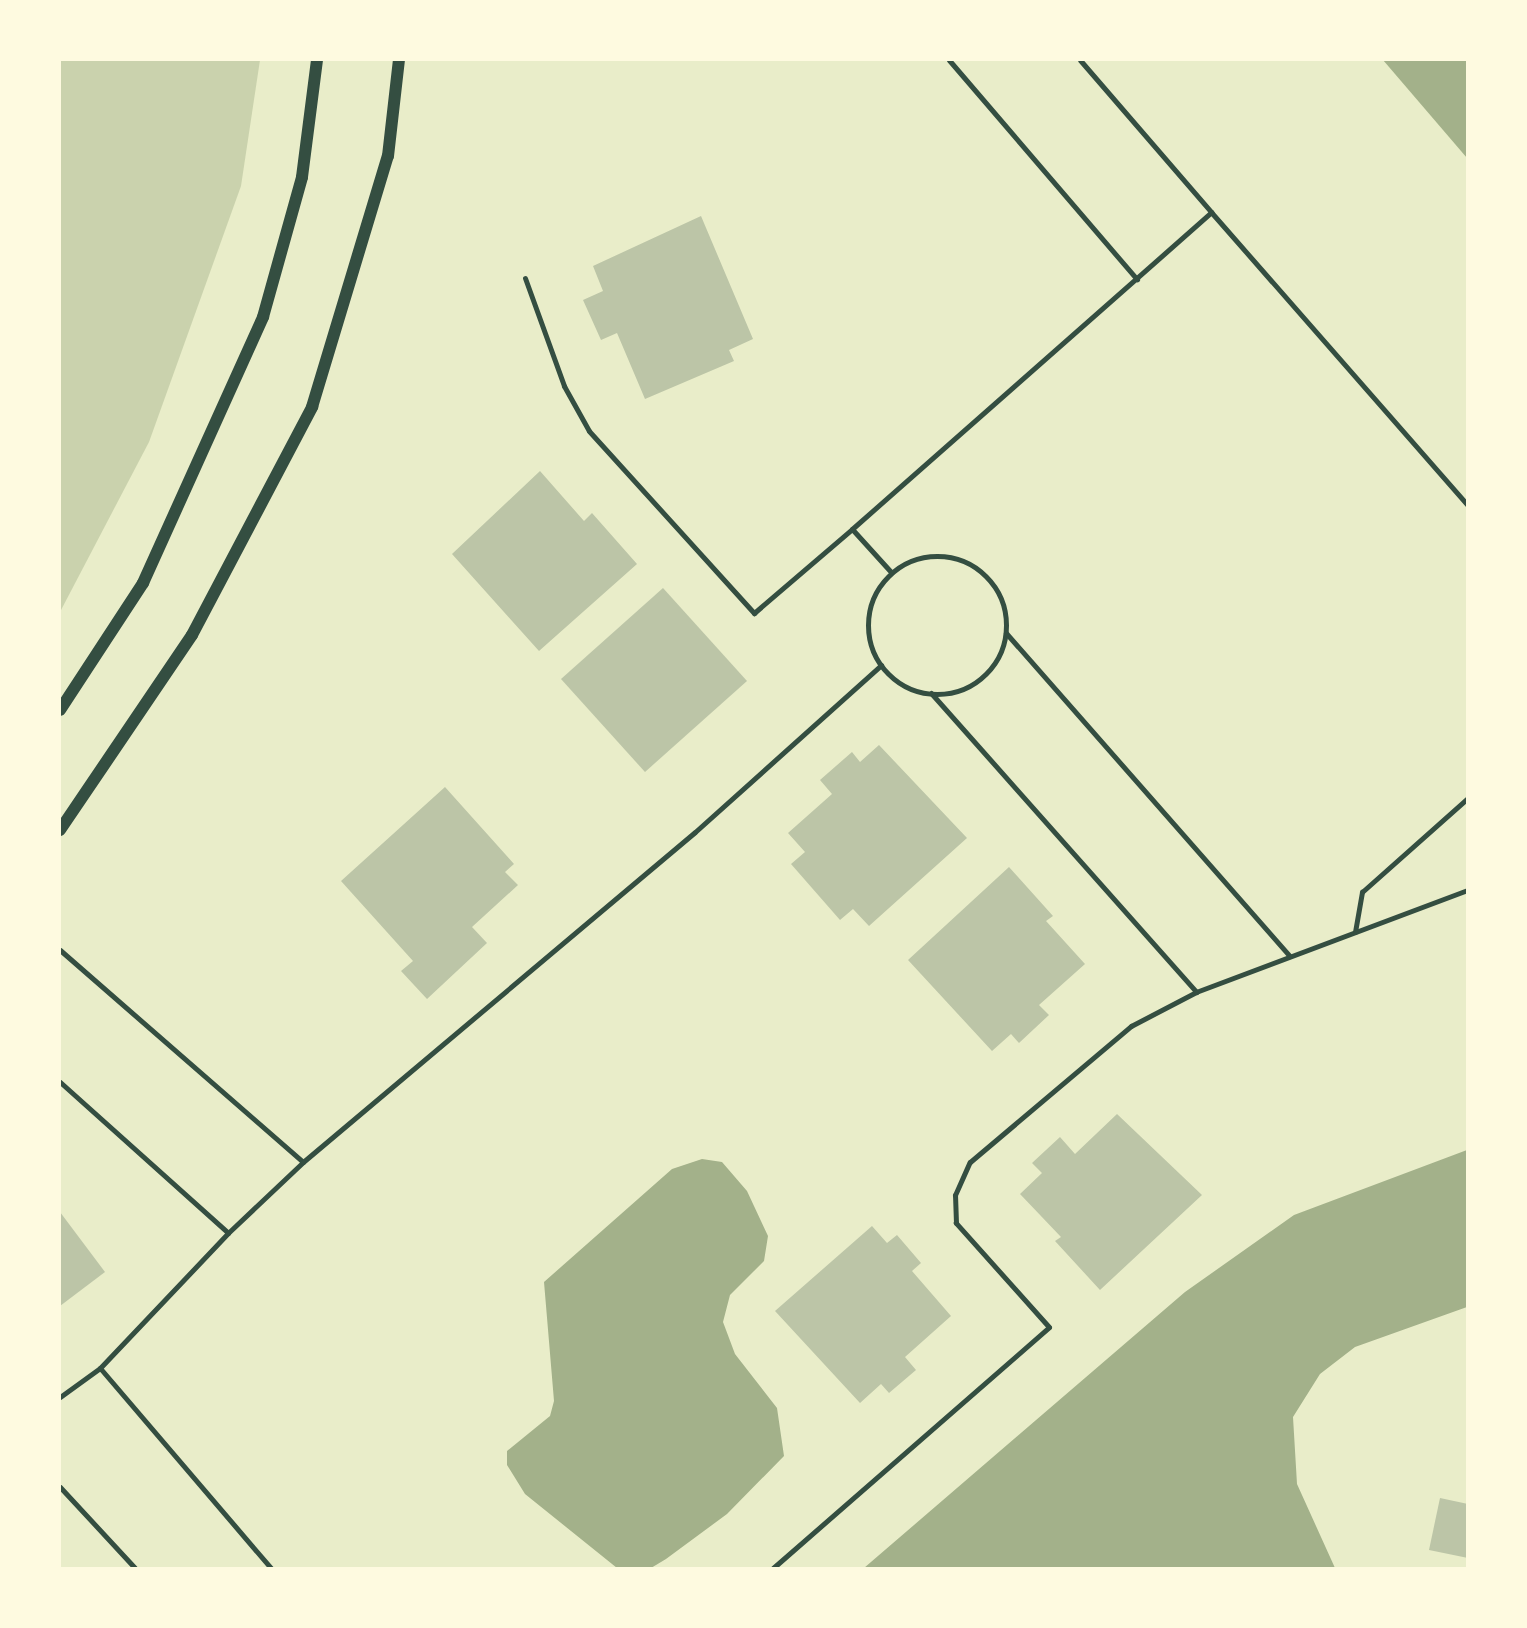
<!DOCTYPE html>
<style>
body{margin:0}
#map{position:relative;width:1527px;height:1628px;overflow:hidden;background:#e9edc9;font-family:"Exo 2",sans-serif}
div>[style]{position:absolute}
.green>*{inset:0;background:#cad2ad}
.water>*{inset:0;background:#a3b18a}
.building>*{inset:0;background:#bcc5a7}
.service>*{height:5px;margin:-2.5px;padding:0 2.5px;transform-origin:2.5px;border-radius:2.5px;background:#344e41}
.service>.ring{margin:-2.5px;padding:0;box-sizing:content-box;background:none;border:5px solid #344e41;border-radius:50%}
.tertiary>*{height:12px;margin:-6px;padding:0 6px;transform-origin:6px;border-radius:6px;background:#344e41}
span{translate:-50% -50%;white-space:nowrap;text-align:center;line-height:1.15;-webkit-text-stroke:5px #fefae0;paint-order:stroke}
.frame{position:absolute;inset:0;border:61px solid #fefae0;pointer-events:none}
</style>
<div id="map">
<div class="green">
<i style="clip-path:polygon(60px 60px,260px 60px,241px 186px,149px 442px,60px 612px)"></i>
</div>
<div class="water">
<i style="clip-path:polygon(1383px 60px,1467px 60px,1467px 158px)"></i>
<i style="clip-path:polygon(1467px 1150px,1467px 1307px,1355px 1347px,1320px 1374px,1293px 1417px,1297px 1484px,1335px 1568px,864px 1568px,1185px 1292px,1294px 1215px)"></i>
<i style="clip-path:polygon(702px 1159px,722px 1162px,747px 1191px,768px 1236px,764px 1261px,730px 1295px,723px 1322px,735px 1354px,777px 1408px,784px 1456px,727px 1514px,666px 1559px,651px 1568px,617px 1568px,525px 1494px,507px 1465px,507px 1451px,550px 1416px,554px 1401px,544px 1282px,672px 1169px)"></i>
</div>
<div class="building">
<i style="clip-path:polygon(701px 216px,753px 339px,729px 350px,734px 361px,645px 399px,617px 333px,601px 340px,583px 300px,603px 291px,593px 266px)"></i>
<i style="clip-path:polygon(540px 471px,584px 521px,592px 513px,637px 564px,539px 651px,452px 554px)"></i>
<i style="clip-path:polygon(663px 588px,747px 681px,645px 772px,561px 679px)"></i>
<i style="clip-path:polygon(879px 745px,967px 838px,869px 926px,853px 909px,840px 920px,791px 864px,805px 852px,788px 833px,832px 794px,820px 780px,852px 752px,860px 762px)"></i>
<i style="clip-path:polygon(445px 787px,514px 864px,505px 872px,518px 885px,472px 927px,487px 943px,427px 999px,401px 971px,413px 961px,341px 881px)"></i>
<i style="clip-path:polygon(1009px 867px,1053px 916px,1046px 921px,1085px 964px,1039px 1005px,1049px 1015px,1019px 1043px,1011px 1034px,992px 1051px,908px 960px)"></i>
<i style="clip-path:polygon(1117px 1114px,1202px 1195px,1100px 1290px,1055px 1241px,1061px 1237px,1020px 1194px,1042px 1173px,1032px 1163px,1060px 1137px,1075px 1154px)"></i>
<i style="clip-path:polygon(60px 1212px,105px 1272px,60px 1306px)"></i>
<i style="clip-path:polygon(872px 1226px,887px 1243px,897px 1235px,921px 1263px,912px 1271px,951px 1316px,905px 1357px,916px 1370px,889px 1393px,881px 1384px,860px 1403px,775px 1311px)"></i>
<i style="clip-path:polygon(1440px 1498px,1468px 1504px,1468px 1558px,1429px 1550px)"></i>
</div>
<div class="service">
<i style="left:949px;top:60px;width:289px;rotate:49.4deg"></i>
<i style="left:1080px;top:60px;width:201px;rotate:49.2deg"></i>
<i style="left:525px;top:278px;width:115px;rotate:70.1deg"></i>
<i style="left:564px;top:386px;width:51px;rotate:60.9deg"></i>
<i style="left:589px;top:431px;width:246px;rotate:47.8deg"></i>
<i style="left:754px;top:613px;width:129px;rotate:-40.6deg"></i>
<i class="ring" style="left:868px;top:556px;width:133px;height:133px"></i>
<i style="left:891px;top:572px;width:58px;rotate:-132.2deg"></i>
<i style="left:852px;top:529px;width:479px;rotate:-41.4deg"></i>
<i style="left:1211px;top:212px;width:390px;rotate:48.8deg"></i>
<i style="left:1006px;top:633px;width:430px;rotate:48.7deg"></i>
<i style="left:931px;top:693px;width:400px;rotate:48.4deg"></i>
<i style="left:1355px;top:932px;width:41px;rotate:-80.1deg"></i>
<i style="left:1362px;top:892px;width:142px;rotate:-41.6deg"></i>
<i style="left:60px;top:950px;width:322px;rotate:41.1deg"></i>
<i style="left:60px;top:1082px;width:226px;rotate:41.9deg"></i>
<i style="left:100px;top:1368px;width:263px;rotate:49.5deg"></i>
<i style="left:60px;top:1397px;width:49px;rotate:-35.9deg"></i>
<i style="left:100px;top:1368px;width:186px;rotate:-46.5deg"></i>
<i style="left:228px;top:1233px;width:103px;rotate:-43.4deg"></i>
<i style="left:303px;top:1162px;width:512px;rotate:-40.09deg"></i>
<i style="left:695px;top:832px;width:250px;rotate:-41.9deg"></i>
<i style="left:60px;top:1487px;width:110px;rotate:47.2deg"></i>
<i style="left:773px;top:1568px;width:366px;rotate:-41.1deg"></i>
<i style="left:1049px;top:1327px;width:140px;rotate:-131.8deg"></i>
<i style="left:956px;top:1223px;width:28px;rotate:-92deg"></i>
<i style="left:955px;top:1195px;width:36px;rotate:-66deg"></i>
<i style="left:970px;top:1162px;width:211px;rotate:-40.2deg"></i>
<i style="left:1131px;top:1026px;width:73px;rotate:-27.6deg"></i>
<i style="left:1196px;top:992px;width:290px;rotate:-20.6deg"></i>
</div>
<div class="tertiary">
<i style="left:60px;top:710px;width:152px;rotate:-56.8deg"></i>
<i style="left:143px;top:583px;width:292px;rotate:-65.7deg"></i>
<i style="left:263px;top:317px;width:145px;rotate:-74.4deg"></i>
<i style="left:302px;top:177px;width:118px;rotate:-82.7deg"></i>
<i style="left:60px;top:830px;width:235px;rotate:-55.9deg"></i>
<i style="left:192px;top:635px;width:258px;rotate:-62.2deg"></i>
<i style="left:312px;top:407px;width:262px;rotate:-73.2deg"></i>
<i style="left:388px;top:156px;width:97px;rotate:-83.5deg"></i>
</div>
<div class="frame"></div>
</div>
